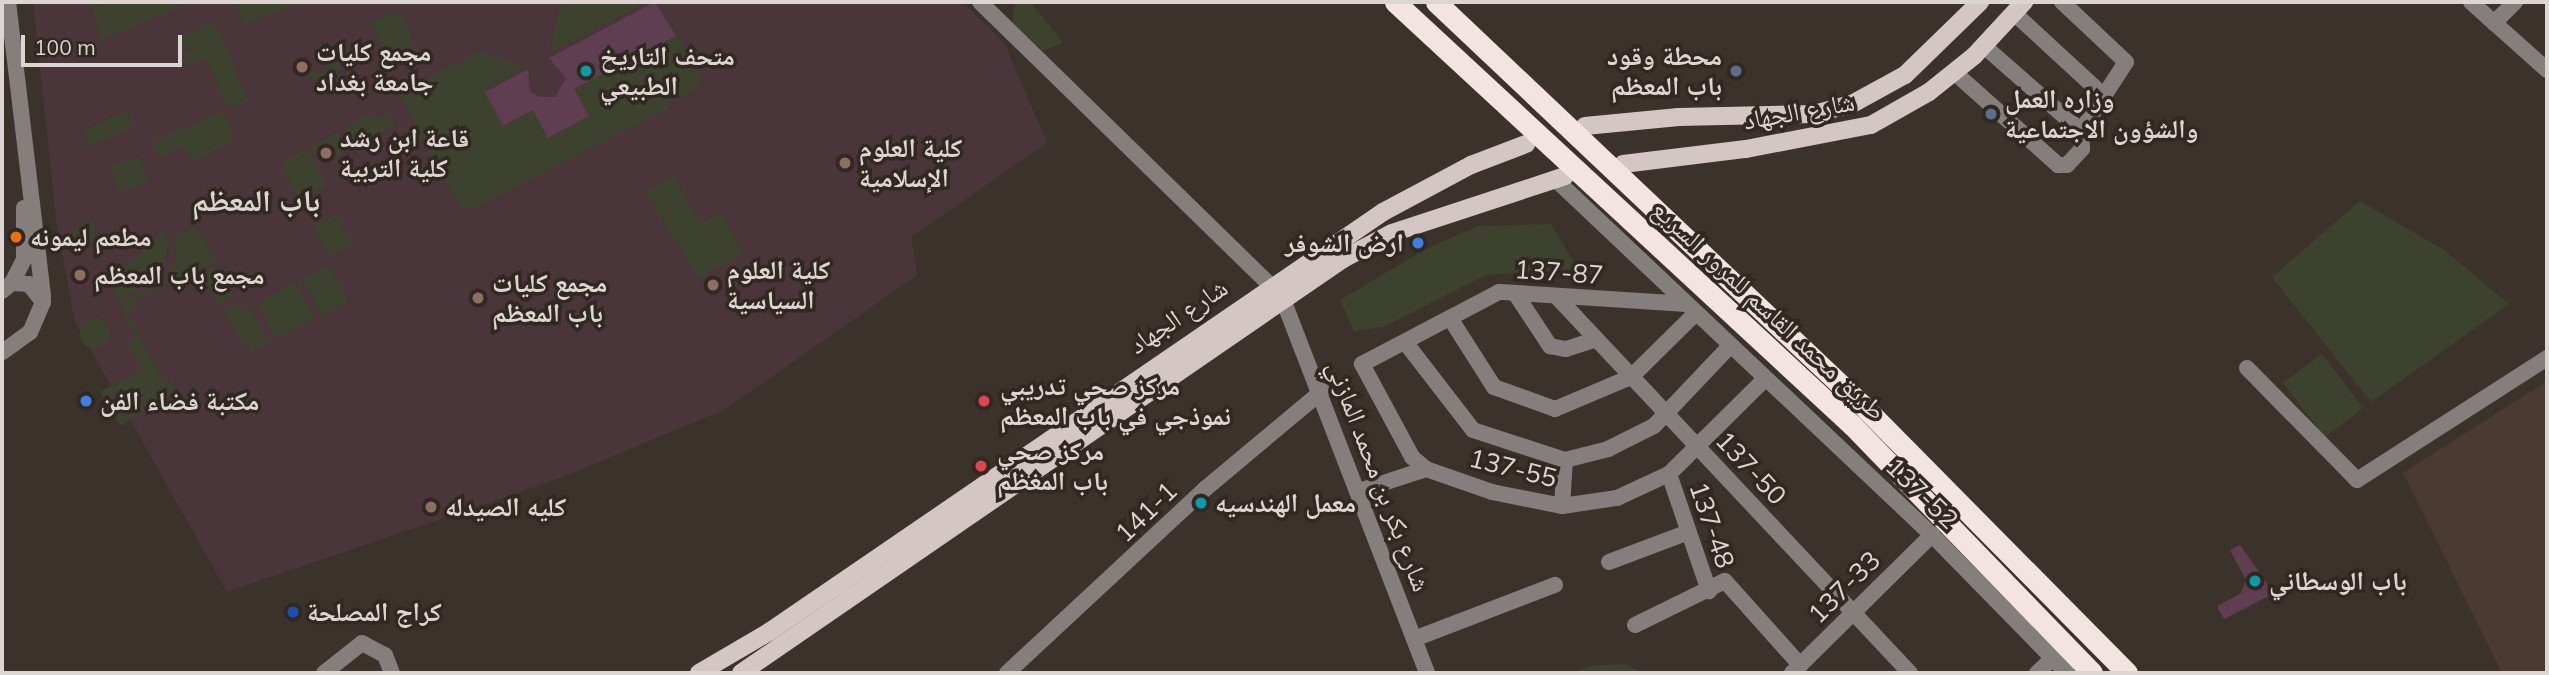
<!DOCTYPE html>
<meta charset="utf-8">
<style>
body{margin:0}
#map{position:relative;width:2549px;height:675px;overflow:hidden;background:#3c322c;font-family:Mulish,"Noto Naskh Arabic",sans-serif}
div>[style]{position:absolute}
.built>*{inset:0;background:#4b3a31}
.education>*{inset:0;background:#4a353b}
.green>*{inset:0;background:#3d422e}
.round{border-radius:50%}
.building>*{inset:0;background:#5e3e50}
.minor>*{height:16px;margin:-8px;padding:0 8px;transform-origin:8px;border-radius:8px;background:#847e7c}
.major>*{height:18px;margin:-9px;padding:0 9px;transform-origin:9px;border-radius:9px;background:#d4c6c4}
.highway-bridge>*{height:21px;margin:-10.5px;padding:0 10.5px;transform-origin:10.5px;border-radius:10.5px;background:#f3e3e1}
.dots>*{width:19px;height:19px;translate:-50% -50%;box-sizing:border-box;border:4px solid #322822;border-radius:50%}
span{translate:-50% -50%;white-space:nowrap;text-align:center;line-height:1.15;-webkit-text-stroke:7px #322822;paint-order:stroke}
.poi-label{font-size:26px;color:#dcd5d2;font-weight:700}
.left{translate:0 -50%;text-align:left}
.right{translate:-100% -50%;text-align:right}
.street-label{font-size:26px;color:#dcd5d2}
.quarter-label{font-size:30px;color:#dcd5d2;font-weight:700}
.frame{position:absolute;inset:0;border:4px solid #dcd5d2;pointer-events:none}
.scale{position:absolute;left:21px;top:35px;width:161px;height:32px;box-sizing:border-box;border:4px solid #dcd5d2;border-top:0;padding-left:9px;font-size:21px;line-height:24px;white-space:nowrap;color:#dcd5d2;-webkit-text-stroke:5px #322822;paint-order:stroke}
</style>
<div id="map">
<div class="built">
<i style="clip-path:polygon(2547px 381px,2547px 673px,2502px 673px,2403px 473px)"></i>
</div>
<div class="education">
<i style="clip-path:polygon(33px 2px,962px 2px,1005px 44px,1047px 143px,911px 237px,917px 275px,726px 409px,563px 477px,227px 592px,75px 322px,57px 227px)"></i>
</div>
<div class="green">
<i style="clip-path:polygon(110px 2px,176px 2px,178px 8px,102px 40px,91px 9px)"></i>
<i style="clip-path:polygon(247px 2px,301px 2px,243px 25px,236px 6px)"></i>
<i style="clip-path:polygon(572px 2px,648px 2px,549px 54px,559px 8px)"></i>
<i style="clip-path:polygon(1015px 2px,1031px 2px,1063px 43px,1043px 51px,1012px 22px)"></i>
<i style="clip-path:polygon(402px 12px,414px 45px,397px 55px,390px 45px,383px 48px,370px 21px)"></i>
<i style="clip-path:polygon(215px 21px,249px 101px,228px 109px,206px 58px,187px 66px,183px 55px,202px 43px,181px 51px,174px 40px)"></i>
<i style="clip-path:polygon(679px 35px,701px 80px,697px 88px,667px 104px,669px 109px,470px 210px,460px 206px,398px 93px,480px 51px,526px 67px,486px 90px,504px 126px,533px 110px,548px 138px,589px 116px,574px 89px)"></i>
<i style="clip-path:polygon(350px 49px,354px 58px,340px 66px,337px 84px,326px 86px,306px 76px,309px 68px,326px 73px,330px 61px)"></i>
<i style="clip-path:polygon(127px 110px,134px 127px,89px 147px,83px 131px)"></i>
<i style="clip-path:polygon(224px 111px,236px 139px,193px 162px,185px 146px,160px 158px,152px 141px)"></i>
<i style="clip-path:polygon(389px 112px,396px 124px,354px 147px,344px 128px,371px 113px,375px 120px)"></i>
<i style="clip-path:polygon(337px 132px,346px 151px,318px 161px,310px 147px)"></i>
<i style="clip-path:polygon(307px 148px,327px 186px,299px 200px,280px 163px)"></i>
<i style="clip-path:polygon(140px 157px,149px 181px,119px 193px,109px 167px)"></i>
<i style="clip-path:polygon(674px 175px,700px 223px,721px 212px,744px 253px,698px 278px,645px 191px)"></i>
<i style="clip-path:polygon(2360px 201px,2444px 250px,2509px 304px,2371px 402px,2272px 277px)"></i>
<i style="clip-path:polygon(336px 214px,352px 245px,329px 256px,313px 226px)"></i>
<i style="clip-path:polygon(93px 219px,95px 236px,84px 248px,68px 232px)"></i>
<i style="clip-path:polygon(1551px 224px,1578px 269px,1486px 275px,1383px 327px,1354px 331px,1340px 300px,1426px 249px,1478px 226px)"></i>
<i style="clip-path:polygon(197px 226px,215px 260px,134px 301px,136px 307px,128px 312px,164px 383px,169px 381px,176px 393px,120px 426px,100px 392px,142px 370px,128px 342px,136px 337px,119px 304px,168px 279px,176px 260px,173px 237px)"></i>
<i style="clip-path:polygon(163px 229px,168px 243px,164px 269px,150px 284px,118px 301px,105px 275px,137px 258px)"></i>
<i style="clip-path:polygon(217px 264px,234px 295px,218px 304px,201px 273px)"></i>
<i style="clip-path:polygon(329px 265px,349px 302px,322px 316px,302px 279px)"></i>
<i style="clip-path:polygon(296px 282px,315px 319px,276px 339px,257px 303px)"></i>
<i style="clip-path:polygon(238px 303px,242px 310px,250px 306px,269px 343px,250px 352px,222px 312px)"></i>
<i class="round" style="left:80px;top:318px;width:30px;height:30px"></i>
<i style="clip-path:polygon(2322px 354px,2363px 408px,2325px 437px,2283px 383px)"></i>
<i style="clip-path:polygon(1623px 664px,1645px 673px,1571px 673px,1591px 666px)"></i>
</div>
<div class="building">
<i style="clip-path:polygon(655px 2px,676px 36px,574px 89px,589px 116px,548px 138px,533px 110px,503px 126px,485px 92px,528px 69px,530px 91px,539px 97px,555px 97px,566px 78px,549px 58px)"></i>
<i style="clip-path:polygon(2240px 545px,2267px 583px,2269px 596px,2224px 619px,2217px 606px,2241px 593px,2246px 580px,2230px 550px)"></i>
</div>
<div class="minor">
<i style="left:8px;top:2px;width:296px;rotate:83.2deg"></i>
<i style="left:980px;top:2px;width:405px;rotate:44.3deg"></i>
<i style="left:2471px;top:2px;width:102px;rotate:41.8deg"></i>
<i style="left:2014px;top:13px;width:122px;rotate:42.7deg"></i>
<i style="left:2494px;top:23px;width:30px;rotate:-45deg"></i>
<i style="left:1984px;top:46px;width:129px;rotate:41.2deg"></i>
<i style="left:1954px;top:72px;width:140px;rotate:41.8deg"></i>
<i style="left:2058px;top:165px;width:9px"></i>
<i style="left:2067px;top:165px;width:22px;rotate:-47deg"></i>
<i style="left:2082px;top:149px;width:18px;rotate:-93deg"></i>
<i style="left:2081px;top:131px;width:82px;rotate:-56.9deg"></i>
<i style="left:2126px;top:62px;width:88px;rotate:-136.8deg"></i>
<i style="left:1555px;top:179px;width:519px;rotate:43.36deg"></i>
<i style="left:1932px;top:535px;width:193px;rotate:45.6deg"></i>
<i style="left:12px;top:283px;width:27px;rotate:-63deg"></i>
<i style="left:24px;top:259px;width:51px;rotate:-90deg"></i>
<i style="left:2px;top:291px;width:13px;rotate:-39deg"></i>
<i style="left:12px;top:283px;width:17px;rotate:3deg"></i>
<i style="left:29px;top:284px;width:23px;rotate:52deg"></i>
<i style="left:43px;top:302px;width:33px;rotate:113deg"></i>
<i style="left:30px;top:332px;width:34px;rotate:144deg"></i>
<i style="left:1515px;top:293px;width:64px;rotate:56.6deg"></i>
<i style="left:1550px;top:346px;width:16px;rotate:11deg"></i>
<i style="left:1566px;top:349px;width:32px;rotate:-18deg"></i>
<i style="left:1556px;top:296px;width:517px;rotate:46.8deg"></i>
<i style="left:1282px;top:297px;width:403px;rotate:68.9deg"></i>
<i style="left:1687px;top:304px;width:188px;rotate:-176.3deg"></i>
<i style="left:1499px;top:292px;width:155px;rotate:152.3deg"></i>
<i style="left:1362px;top:364px;width:106px;rotate:61.7deg"></i>
<i style="left:1412px;top:457px;width:18px;rotate:41deg"></i>
<i style="left:1426px;top:469px;width:70px;rotate:19.2deg"></i>
<i style="left:1492px;top:492px;width:71px;rotate:11.3deg"></i>
<i style="left:1562px;top:506px;width:56px;rotate:-8.3deg"></i>
<i style="left:1617px;top:498px;width:57px;rotate:-24.8deg"></i>
<i style="left:1669px;top:474px;width:135px;rotate:-44.7deg"></i>
<i style="left:1450px;top:318px;width:82px;rotate:57.5deg"></i>
<i style="left:1494px;top:387px;width:65px;rotate:19.8deg"></i>
<i style="left:1555px;top:409px;width:82px;rotate:-22.8deg"></i>
<i style="left:1631px;top:377px;width:91px;rotate:-44.6deg"></i>
<i style="left:1405px;top:342px;width:111px;rotate:52.3deg"></i>
<i style="left:1473px;top:430px;width:97px;rotate:18.1deg"></i>
<i style="left:1565px;top:460px;width:44px;rotate:-14.3deg"></i>
<i style="left:1608px;top:449px;width:51px;rotate:-26.6deg"></i>
<i style="left:1654px;top:426px;width:110px;rotate:-46.5deg"></i>
<i style="left:2247px;top:368px;width:157px;rotate:45.5deg"></i>
<i style="left:2357px;top:480px;width:226px;rotate:-32.7deg"></i>
<i style="left:1669px;top:474px;width:124px;rotate:71.1deg"></i>
<i style="left:1359px;top:491px;width:71px;rotate:-18.2deg"></i>
<i style="left:1562px;top:506px;width:46px;rotate:-86.3deg"></i>
<i style="left:1609px;top:562px;width:85px;rotate:-20.6deg"></i>
<i style="left:1635px;top:625px;width:100px;rotate:-26.1deg"></i>
<i style="left:1725px;top:581px;width:113px;rotate:48.2deg"></i>
<i style="left:1414px;top:639px;width:151px;rotate:-21deg"></i>
<i style="left:324px;top:673px;width:48px;rotate:-38.3deg"></i>
<i style="left:362px;top:643px;width:26px;rotate:28deg"></i>
<i style="left:385px;top:655px;width:19px;rotate:69deg"></i>
<i style="left:1007px;top:673px;width:270px;rotate:-42.9deg"></i>
<i style="left:1205px;top:489px;width:153px;rotate:-39.9deg"></i>
<i style="left:1792px;top:673px;width:197px;rotate:-44.6deg"></i>
<i style="left:2037px;top:673px;width:23px;rotate:-43deg"></i>
</div>
<div class="major">
<i style="left:1585px;top:126px;width:94px;rotate:-5.5deg"></i>
<i style="left:1679px;top:117px;width:135px;rotate:-1.3deg"></i>
<i style="left:1814px;top:114px;width:39px;rotate:-15deg"></i>
<i style="left:1852px;top:104px;width:60px;rotate:-28.7deg"></i>
<i style="left:1905px;top:75px;width:105px;rotate:-44.2deg"></i>
<i style="left:1623px;top:164px;width:124px;rotate:-7deg"></i>
<i style="left:1746px;top:149px;width:127px;rotate:-10.9deg"></i>
<i style="left:1871px;top:125px;width:67px;rotate:-29.6deg"></i>
<i style="left:1929px;top:92px;width:58px;rotate:-38.7deg"></i>
<i style="left:1974px;top:56px;width:74px;rotate:-47.2deg"></i>
<i style="left:699px;top:673px;width:81px;rotate:-30.4deg"></i>
<i style="left:769px;top:632px;width:744px;rotate:-34.37deg"></i>
<i style="left:1383px;top:212px;width:100px;rotate:-28.1deg"></i>
<i style="left:1471px;top:165px;width:59px;rotate:-20.9deg"></i>
<i style="left:741px;top:673px;width:731px;rotate:-34.52deg"></i>
<i style="left:1343px;top:259px;width:55px;rotate:-28deg"></i>
<i style="left:1392px;top:233px;width:182px;rotate:-18.2deg"></i>
</div>
<div class="highway-bridge">
<i style="left:1395px;top:2px;width:623px;rotate:42.79deg"></i>
<i style="left:1852px;top:425px;width:345px;rotate:45.9deg"></i>
<i style="left:1436px;top:2px;width:586px;rotate:43.41deg"></i>
<i style="left:1862px;top:405px;width:377px;rotate:45.3deg"></i>
</div>
<div class="dots">
<i style="left:302px;top:67px;background:#8d6e63"></i>
<i style="left:586px;top:71px;background:#0f9aa8"></i>
<i style="left:1736px;top:71px;background:#5c6f8a"></i>
<i style="left:1991px;top:114px;background:#5c6f8a"></i>
<i style="left:326px;top:153px;background:#8d6e63"></i>
<i style="left:845px;top:163px;background:#8d6e63"></i>
<i style="left:16px;top:237px;background:#e8710a"></i>
<i style="left:1418px;top:243px;background:#3f7fe0"></i>
<i style="left:80px;top:275px;background:#8d6e63"></i>
<i style="left:713px;top:285px;background:#8d6e63"></i>
<i style="left:478px;top:298px;background:#8d6e63"></i>
<i style="left:86px;top:401px;background:#3f7fe0"></i>
<i style="left:984px;top:401px;background:#e0444e"></i>
<i style="left:981px;top:466px;background:#e0444e"></i>
<i style="left:1201px;top:503px;background:#0f9aa8"></i>
<i style="left:431px;top:507px;background:#8d6e63"></i>
<i style="left:2255px;top:581px;background:#0f9aa8"></i>
<i style="left:293px;top:612px;background:#1a4fb4"></i>
</div>
<div class="poi-label">
<span class="left" style="left:316px;top:67px">مجمع كليات<br>جامعة بغداد</span>
<span class="left" style="left:600px;top:71px">متحف التاريخ<br>الطبيعي</span>
<span class="right" style="left:1722px;top:71px">محطة وقود<br>باب المعظم</span>
<span class="left" style="left:2005px;top:114px">وزاره العمل<br>والشؤون الاجتماعية</span>
<span class="left" style="left:340px;top:153px">قاعة ابن رشد<br>كلية التربية</span>
<span class="left" style="left:859px;top:163px">كلية العلوم<br>الإسلامية</span>
<span class="left" style="left:30px;top:237px">مطعم ليمونه</span>
<span class="right" style="left:1404px;top:243px">ارض الشوفر</span>
<span class="left" style="left:727px;top:285px">كلية العلوم<br>السياسية</span>
<span class="left" style="left:94px;top:275px">مجمع باب المعظم</span>
<span class="left" style="left:492px;top:298px">مجمع كليات<br>باب المعظم</span>
<span class="left" style="left:1000px;top:401px">مركز صحي تدريبي<br>نموذجي في باب المعظم</span>
<span class="left" style="left:100px;top:401px">مكتبة فضاء الفن</span>
<span class="left" style="left:997px;top:466px">مركز صحي<br>باب المغظم</span>
<span class="left" style="left:1215px;top:503px">معمل الهندسيه</span>
<span class="left" style="left:445px;top:507px">كليه الصيدله</span>
<span class="left" style="left:2269px;top:581px">باب الوسطاني</span>
<span class="left" style="left:307px;top:612px">كراج المصلحة</span>
</div>
<div class="street-label">
<span style="left:1799px;top:111px;rotate:-10deg">شارع الجهاد</span>
<span style="left:1559px;top:272px;rotate:4deg">137-87</span>
<span style="left:1769px;top:310px;rotate:43deg">طريق محمد القاسم للمرور السريع</span>
<span style="left:1178px;top:316px;rotate:-34deg">شارع الجهاد</span>
<span style="left:1513px;top:468px;rotate:14deg">137-55</span>
<span style="left:1751px;top:468px;rotate:47deg">137-50</span>
<span style="left:1379px;top:476px;rotate:69deg">شارع بكر بن محمد المازني</span>
<span style="left:1922px;top:493px;rotate:44deg">137-52</span>
<span style="left:1146px;top:512px;rotate:-44deg">141-1</span>
<span style="left:1712px;top:525px;rotate:71deg">137-48</span>
<span style="left:1844px;top:587px;rotate:-45deg">137-33</span>
</div>
<div class="quarter-label">
<span style="left:256px;top:200px">باب المعظم</span>
</div>
<div class="frame"></div>
<div class="scale">100 m</div>
</div>
